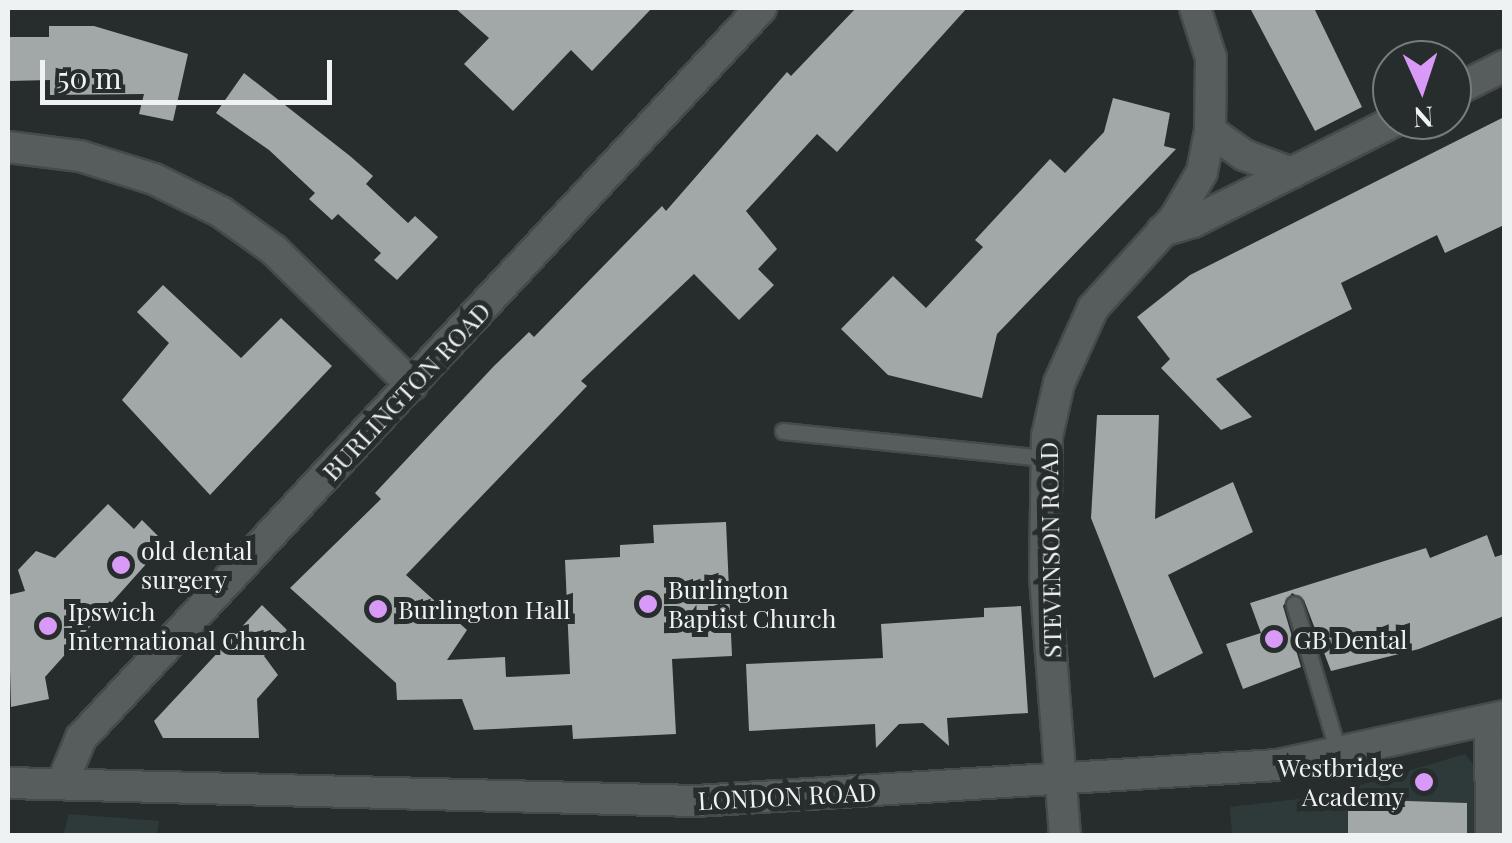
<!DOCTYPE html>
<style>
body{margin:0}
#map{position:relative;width:1512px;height:843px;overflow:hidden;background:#272d2c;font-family:"Playfair Display",serif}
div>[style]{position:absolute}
.built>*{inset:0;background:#2d3a39}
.building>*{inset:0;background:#a1a8a7}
.roads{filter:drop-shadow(2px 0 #454a4a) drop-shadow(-2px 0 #454a4a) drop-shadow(0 2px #454a4a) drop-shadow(0 -2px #454a4a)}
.lane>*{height:15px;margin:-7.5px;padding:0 7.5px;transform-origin:7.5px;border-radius:7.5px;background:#565d5c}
.street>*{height:30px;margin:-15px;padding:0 15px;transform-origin:15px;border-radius:15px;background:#565d5c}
.dots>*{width:28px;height:28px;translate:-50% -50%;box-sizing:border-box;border:5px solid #272d2c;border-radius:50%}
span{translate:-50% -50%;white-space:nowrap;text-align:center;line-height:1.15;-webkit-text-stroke:10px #272d2c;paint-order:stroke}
.street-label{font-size:25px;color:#eef2f2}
.poi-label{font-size:25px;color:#eef2f2}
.left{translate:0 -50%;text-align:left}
.right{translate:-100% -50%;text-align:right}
.frame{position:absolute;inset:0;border:10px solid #eef2f2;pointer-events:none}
.north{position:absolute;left:1372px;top:40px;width:100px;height:100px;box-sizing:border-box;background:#272d2c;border:2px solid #777c7b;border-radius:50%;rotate:177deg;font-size:28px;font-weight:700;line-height:40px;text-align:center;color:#eef2f2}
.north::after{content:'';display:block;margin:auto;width:35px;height:45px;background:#d99af7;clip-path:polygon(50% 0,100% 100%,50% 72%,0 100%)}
.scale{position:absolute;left:40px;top:60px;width:292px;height:45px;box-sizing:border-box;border:5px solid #eef2f2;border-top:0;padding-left:12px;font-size:30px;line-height:35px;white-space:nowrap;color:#eef2f2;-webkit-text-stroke:8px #272d2c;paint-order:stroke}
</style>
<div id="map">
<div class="built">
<i style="clip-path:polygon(1465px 754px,1476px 768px,1475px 835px,1232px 835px,1230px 807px,1324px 796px)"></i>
<i style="clip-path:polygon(69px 814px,159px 821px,157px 835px,63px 835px)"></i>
</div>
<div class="building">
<i style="clip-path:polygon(455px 8px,652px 8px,592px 71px,571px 50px,513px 111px,464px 64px,489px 38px)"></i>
<i style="clip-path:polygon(856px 8px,967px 8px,837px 152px,817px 134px,746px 211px,777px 249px,758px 269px,774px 285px,739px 320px,694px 274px,581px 381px,587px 386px,406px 575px,467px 630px,447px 660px,505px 657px,506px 677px,570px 674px,565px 560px,620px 557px,620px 545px,654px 543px,653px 525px,726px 522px,732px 656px,672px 659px,676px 734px,573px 739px,572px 725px,474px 730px,462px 699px,397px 700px,396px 683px,290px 588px,381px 499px,375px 493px,494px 366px,529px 332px,534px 337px,662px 206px,666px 211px,787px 72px,791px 76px)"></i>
<i style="clip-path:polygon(1250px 8px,1314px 8px,1362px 107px,1315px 131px)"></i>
<i style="clip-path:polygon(49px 26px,94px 26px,188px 54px,173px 121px,139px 114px,144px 94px,50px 95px,50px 80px,8px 81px,8px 37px,49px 37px)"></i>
<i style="clip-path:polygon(244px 73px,350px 156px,373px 176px,366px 184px,408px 223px,415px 216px,438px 237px,397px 280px,374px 260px,381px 253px,338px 214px,332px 220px,309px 199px,315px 193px,269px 150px,216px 113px)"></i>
<i style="clip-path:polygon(1113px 98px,1170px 113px,1164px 146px,1176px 149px,997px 334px,982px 398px,888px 375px,841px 329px,893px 276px,926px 308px,983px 247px,975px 240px,1050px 159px,1065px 173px,1104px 132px)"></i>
<i style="clip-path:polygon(1504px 117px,1504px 225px,1445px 253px,1437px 235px,1341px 283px,1352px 309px,1216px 379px,1252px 417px,1221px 430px,1161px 368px,1170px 359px,1137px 317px,1190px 275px)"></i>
<i style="clip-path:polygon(163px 285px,241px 358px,281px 318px,332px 366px,210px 495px,122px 400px,169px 343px,137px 312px)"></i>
<i style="clip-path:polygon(1097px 415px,1159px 415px,1155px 519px,1233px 482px,1253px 532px,1168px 575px,1203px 653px,1154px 678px,1091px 518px)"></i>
<i style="clip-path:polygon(108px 504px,134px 529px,142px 520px,165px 543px,45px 677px,49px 699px,11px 707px,8px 595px,25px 591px,18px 570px,36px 551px,55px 558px)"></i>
<i style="clip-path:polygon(1487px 535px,1495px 557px,1504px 554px,1504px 616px,1419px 649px,1331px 671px,1304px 600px,1292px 593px,1283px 606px,1301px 667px,1243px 689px,1226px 644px,1261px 633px,1250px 603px,1426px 548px,1430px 558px)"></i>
<i style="clip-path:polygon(262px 605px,287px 630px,264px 656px,278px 675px,257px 699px,259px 738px,163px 738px,154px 721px)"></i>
<i style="clip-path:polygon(1021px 606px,1028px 713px,947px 718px,949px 746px,923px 723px,899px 724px,876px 748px,875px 724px,749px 731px,746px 664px,883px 658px,881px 624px,984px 617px,984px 608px)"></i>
<i style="clip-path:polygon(1348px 799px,1467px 803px,1467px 836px,1348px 836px)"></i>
</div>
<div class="roads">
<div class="lane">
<i style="left:783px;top:431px;width:262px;rotate:5.9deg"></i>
<i style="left:1294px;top:604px;width:158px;rotate:73.4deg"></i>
</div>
<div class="street">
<i style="left:1452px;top:92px;width:58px;rotate:-26.6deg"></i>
<i style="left:1210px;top:131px;width:42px;rotate:35.2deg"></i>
<i style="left:1244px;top:155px;width:51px;rotate:20.6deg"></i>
<i style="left:8px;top:147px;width:73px;rotate:7.1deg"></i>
<i style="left:80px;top:156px;width:77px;rotate:17.3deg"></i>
<i style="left:154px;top:179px;width:75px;rotate:26.2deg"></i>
<i style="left:221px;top:212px;width:65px;rotate:35.6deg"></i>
<i style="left:274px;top:250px;width:193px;rotate:44.4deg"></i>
<i style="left:1162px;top:231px;width:32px;rotate:-16deg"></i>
<i style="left:1193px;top:222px;width:228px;rotate:-26.6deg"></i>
<i style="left:1490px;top:721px;width:115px;rotate:89.5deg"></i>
<i style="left:63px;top:781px;width:47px;rotate:-67.3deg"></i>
<i style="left:81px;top:738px;width:998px;rotate:-47.03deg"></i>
<i style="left:8px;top:783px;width:688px;rotate:1.5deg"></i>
<i style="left:696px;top:801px;width:583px;rotate:-3.54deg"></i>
<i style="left:1278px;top:765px;width:231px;rotate:-12.2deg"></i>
<i style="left:1065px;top:836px;width:262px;rotate:-94.4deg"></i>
<i style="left:1045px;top:575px;width:139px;rotate:-89.2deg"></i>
<i style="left:1047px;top:436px;width:54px;rotate:-77.2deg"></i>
<i style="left:1059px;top:383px;width:82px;rotate:-65.6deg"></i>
<i style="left:1093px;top:308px;width:122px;rotate:-47.7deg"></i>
<i style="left:1175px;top:218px;width:53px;rotate:-59.6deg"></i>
<i style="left:1202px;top:172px;width:42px;rotate:-79deg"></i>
<i style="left:1210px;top:131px;width:73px;rotate:-89.2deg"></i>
<i style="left:1211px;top:58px;width:52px;rotate:-107.7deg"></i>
</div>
</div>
<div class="dots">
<i style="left:121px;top:565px;background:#d99af7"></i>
<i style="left:648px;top:604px;background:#d99af7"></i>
<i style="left:378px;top:609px;background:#d99af7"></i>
<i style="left:48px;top:626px;background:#d99af7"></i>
<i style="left:1274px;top:639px;background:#d99af7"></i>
<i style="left:1424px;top:782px;background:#d99af7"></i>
</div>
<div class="street-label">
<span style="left:406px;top:391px;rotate:-47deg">BURLINGTON ROAD</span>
<span style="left:1050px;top:550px;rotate:-91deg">STEVENSON ROAD</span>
<span style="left:787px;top:796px;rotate:-3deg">LONDON ROAD</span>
</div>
<div class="poi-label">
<span class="left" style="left:141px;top:565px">old dental<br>surgery</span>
<span class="left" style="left:668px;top:604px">Burlington<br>Baptist Church</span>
<span class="left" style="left:398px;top:609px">Burlington Hall</span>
<span class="left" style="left:68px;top:626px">Ipswich<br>International Church</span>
<span class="left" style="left:1294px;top:639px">GB Dental</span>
<span class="right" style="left:1404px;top:782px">Westbridge<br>Academy</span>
</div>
<div class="frame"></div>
<div class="north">N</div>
<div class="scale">50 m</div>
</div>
